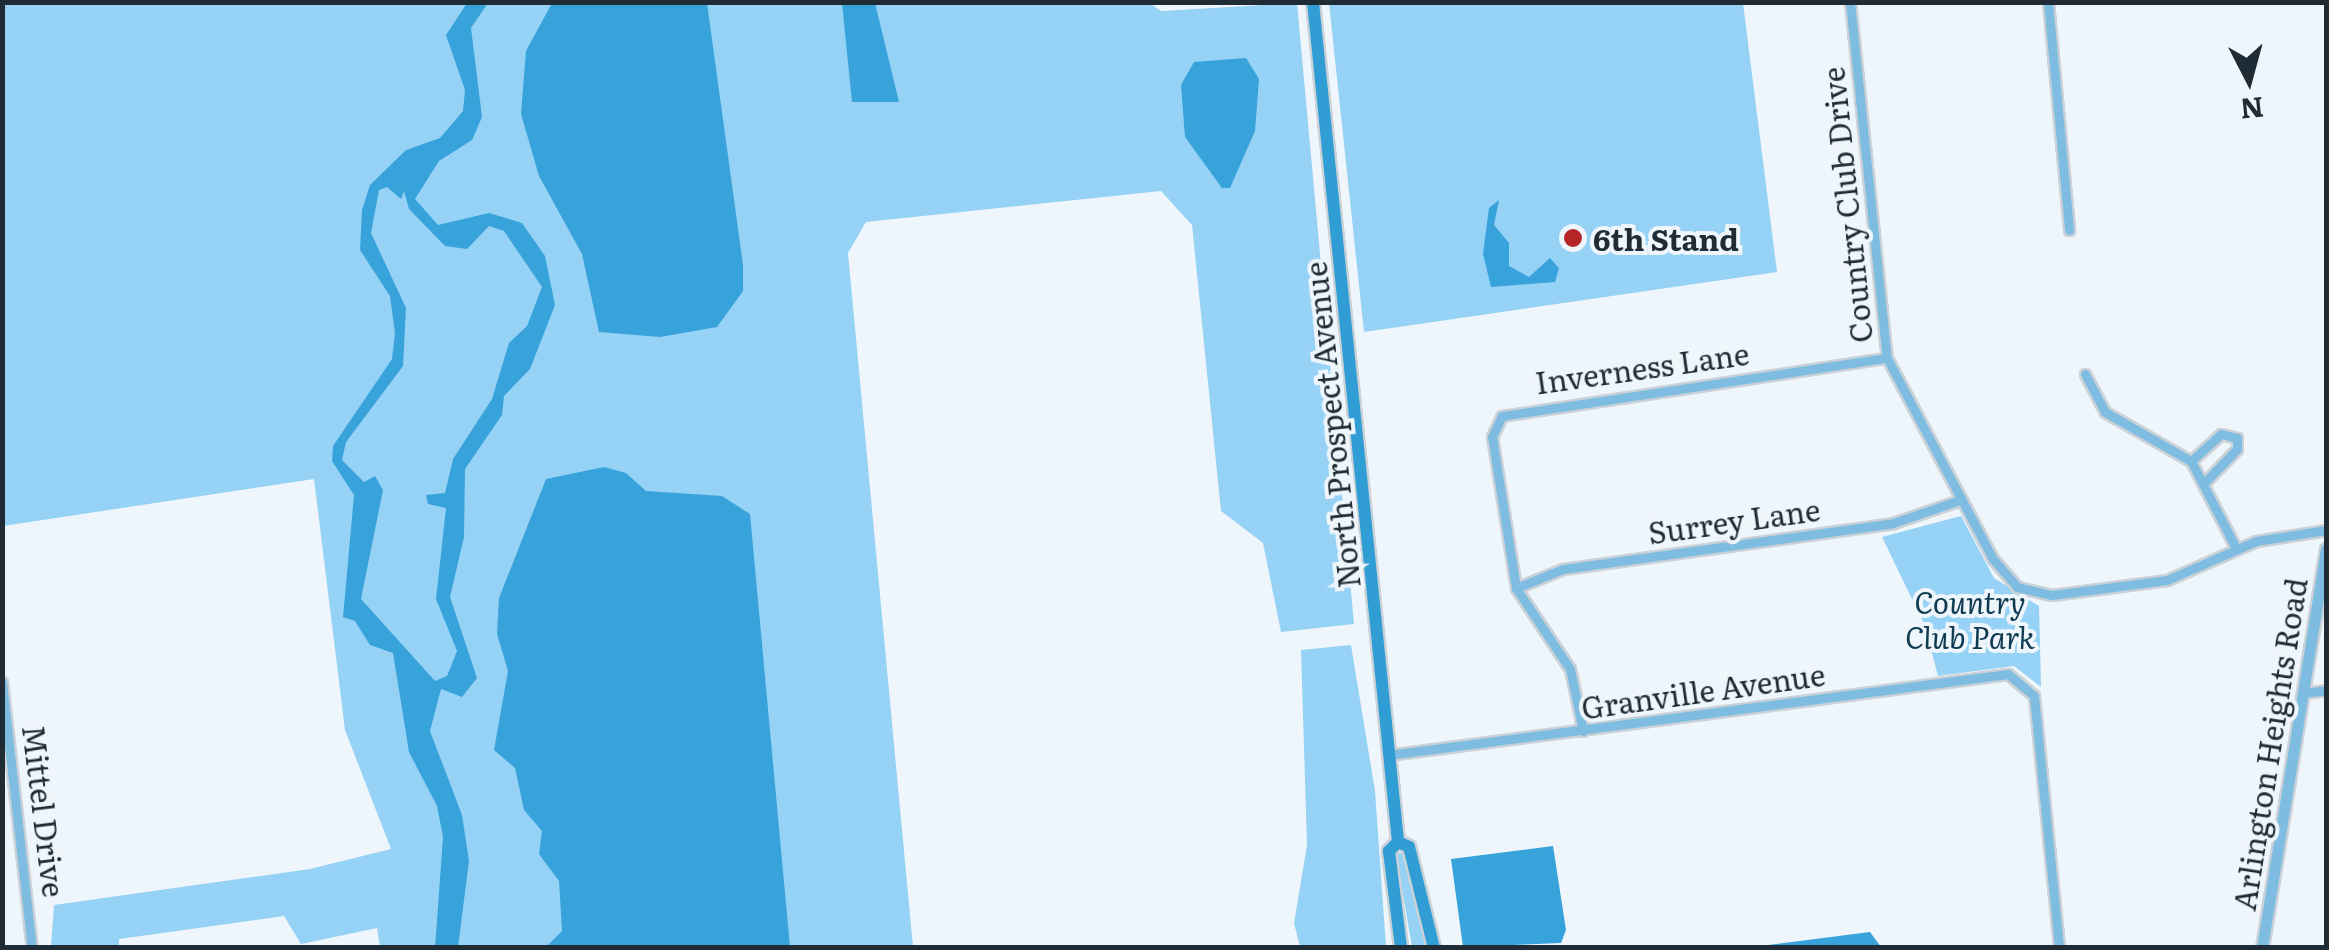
<!DOCTYPE html>
<style>
body{margin:0}
#map{position:relative;width:2329px;height:950px;overflow:hidden;background:#eff6fb;font-family:Literata,serif}
div>[style]{position:absolute}
.green>*{inset:0;background:#96d1f6}
.water>*{inset:0;background:#38a3da}
.roads{filter:drop-shadow(2px 0 #cad2d7) drop-shadow(-2px 0 #cad2d7) drop-shadow(0 2px #cad2d7) drop-shadow(0 -2px #cad2d7)}
.minor>*{height:9px;margin:-4.5px;padding:0 4.5px;transform-origin:4.5px;border-radius:4.5px;background:#7ebce1}
.tertiary>*{height:11px;margin:-5.5px;padding:0 5.5px;transform-origin:5.5px;border-radius:5.5px;background:#7ebce1}
.secondary>*{height:12px;margin:-6px;padding:0 6px;transform-origin:6px;border-radius:6px;background:#309dd5}
.dots>*{width:28px;height:28px;translate:-50% -50%;box-sizing:border-box;border:5px solid #eff6fb;border-radius:50%}
span{translate:-50% -50%;white-space:nowrap;text-align:center;line-height:1.15;-webkit-text-stroke:8px #eff6fb;paint-order:stroke}
.street-label{font-size:30px;color:#1f2c35}
.poi-label{font-size:30px;color:#1f2c35;font-weight:700}
.left{translate:0 -50%;text-align:left}
.park-label{font-size:30px;color:#0f3b52;font-style:italic}
.frame{position:absolute;inset:0;border:5px solid #1f2c35;pointer-events:none}
.north{position:absolute;left:2199px;top:30px;width:100px;height:100px;-webkit-text-stroke:8px #eff6fb;paint-order:stroke;rotate:174deg;font-size:28px;font-weight:700;line-height:40px;text-align:center;color:#1f2c35}
.north::after{content:'';display:block;margin:auto;width:35px;height:45px;background:#1f2c35;clip-path:polygon(50% 0,100% 100%,50% 72%,0 100%)}
</style>
<div id="map">
<div class="green">
<i style="clip-path:polygon(1148px 2px,1161px 11px,1297px 3px,1354px 624px,1281px 632px,1263px 543px,1221px 511px,1192px 225px,1161px 191px,866px 222px,848px 253px,913px 947px,380px 948px,377px 928px,301px 944px,284px 916px,119px 939px,119px 947px,51px 947px,54px 905px,310px 869px,391px 849px,345px 730px,314px 479px,3px 526px,2px 3px)"></i>
<i style="clip-path:polygon(1329px 3px,1743px 3px,1777px 272px,1364px 332px)"></i>
<i style="clip-path:polygon(1961px 516px,1994px 578px,2039px 606px,2041px 687px,2014px 666px,1938px 676px,1925px 626px,1882px 537px)"></i>
<i style="clip-path:polygon(1351px 645px,1375px 791px,1386px 947px,1300px 947px,1294px 923px,1307px 845px,1301px 650px)"></i>
<i style="clip-path:polygon(1404px 853px,1414px 900px,1428px 947px,1412px 947px,1396px 854px)"></i>
</div>
<div class="water">
<i style="clip-path:polygon(evenodd,467px 3px,488px 3px,471px 28px,482px 117px,472px 140px,439px 161px,415px 199px,438px 225px,489px 213px,522px 223px,545px 256px,555px 305px,530px 369px,504px 396px,502px 415px,465px 469px,464px 537px,450px 597px,477px 678px,462px 697px,441px 689px,430px 731px,462px 815px,469px 861px,458px 947px,435px 948px,443px 837px,437px 806px,409px 752px,393px 653px,370px 645px,355px 621px,343px 617px,354px 495px,332px 461px,333px 446px,392px 359px,395px 333px,390px 296px,360px 250px,362px 210px,370px 185px,406px 150px,440px 138px,463px 111px,465px 90px,446px 35px,467px 3px,387px 187px,401px 199px,404px 191px,409px 209px,445px 246px,467px 249px,489px 226px,504px 231px,542px 287px,527px 326px,509px 343px,492px 399px,453px 459px,445px 493px,426px 495px,428px 504px,446px 508px,436px 599px,457px 651px,447px 676px,435px 681px,361px 599px,383px 490px,375px 476px,364px 482px,342px 460px,346px 442px,403px 366px,406px 308px,371px 233px,379px 190px,387px 187px)"></i>
<i style="clip-path:polygon(552px 3px,707px 3px,743px 265px,743px 291px,717px 327px,660px 337px,599px 332px,582px 254px,539px 176px,521px 114px,526px 51px)"></i>
<i style="clip-path:polygon(842px 3px,875px 3px,899px 102px,852px 102px)"></i>
<i style="clip-path:polygon(1246px 58px,1259px 79px,1255px 131px,1230px 188px,1222px 188px,1185px 137px,1181px 85px,1194px 62px)"></i>
<i style="clip-path:polygon(1499px 200px,1494px 225px,1509px 243px,1509px 266px,1529px 277px,1550px 258px,1559px 268px,1555px 282px,1491px 287px,1483px 254px,1489px 208px)"></i>
<i style="clip-path:polygon(604px 467px,626px 473px,646px 491px,722px 496px,750px 514px,790px 947px,546px 947px,562px 931px,559px 881px,539px 854px,542px 831px,524px 810px,515px 768px,494px 750px,508px 671px,497px 634px,499px 598px,546px 479px)"></i>
<i style="clip-path:polygon(1553px 846px,1566px 930px,1561px 943px,1463px 947px,1451px 859px)"></i>
<i style="clip-path:polygon(1870px 932px,1881px 947px,1752px 947px)"></i>
</div>
<div class="roads">
<div class="minor">
<i style="left:1850px;top:2px;width:358px;rotate:84.1deg"></i>
<i style="left:1887px;top:358px;width:227px;rotate:62.2deg"></i>
<i style="left:1993px;top:559px;width:37px;rotate:49deg"></i>
<i style="left:2017px;top:587px;width:36px;rotate:13deg"></i>
<i style="left:2052px;top:595px;width:116px;rotate:-7.4deg"></i>
<i style="left:2167px;top:580px;width:97px;rotate:-23.7deg"></i>
<i style="left:2256px;top:541px;width:71px;rotate:-8.9deg"></i>
<i style="left:2048px;top:2px;width:229px;rotate:84.7deg"></i>
<i style="left:2085px;top:374px;width:43px;rotate:62.2deg"></i>
<i style="left:2105px;top:412px;width:99px;rotate:29.7deg"></i>
<i style="left:2191px;top:461px;width:98px;rotate:62.7deg"></i>
<i style="left:2191px;top:461px;width:40px;rotate:-42deg"></i>
<i style="left:2221px;top:434px;width:16px;rotate:14deg"></i>
<i style="left:2237px;top:438px;width:11px;rotate:90deg"></i>
<i style="left:2237px;top:449px;width:45px;rotate:134.1deg"></i>
<i style="left:1516px;top:588px;width:51px;rotate:-22deg"></i>
<i style="left:1563px;top:569px;width:333px;rotate:-7.9deg"></i>
<i style="left:1893px;top:523px;width:71px;rotate:-18.9deg"></i>
<i style="left:2px;top:682px;width:268px;rotate:83.6deg"></i>
<i style="left:2303px;top:693px;width:23px;rotate:-7deg"></i>
<i style="left:1583px;top:731px;width:63px;rotate:-101.8deg"></i>
<i style="left:1570px;top:669px;width:97px;rotate:-123.7deg"></i>
<i style="left:1516px;top:588px;width:153px;rotate:-99deg"></i>
<i style="left:1492px;top:437px;width:23px;rotate:-65deg"></i>
<i style="left:1502px;top:416px;width:389px;rotate:-8.6deg"></i>
<i style="left:1388px;top:755px;width:625px;rotate:-7.44deg"></i>
<i style="left:2008px;top:674px;width:34px;rotate:40deg"></i>
<i style="left:2034px;top:696px;width:253px;rotate:84.3deg"></i>
</div>
<div class="tertiary">
<i style="left:2262px;top:948px;width:404px;rotate:-80.9deg"></i>
</div>
<div class="secondary">
<i style="left:1313px;top:2px;width:844px;rotate:84.22deg"></i>
<i style="left:1398px;top:842px;width:13px;rotate:135deg"></i>
<i style="left:1389px;top:851px;width:98px;rotate:82.9deg"></i>
<i style="left:1398px;top:842px;width:12px;rotate:24deg"></i>
<i style="left:1409px;top:847px;width:104px;rotate:76.1deg"></i>
</div>
</div>
<div class="dots">
<i style="left:1573px;top:238px;background:#b52528"></i>
</div>
<div class="street-label">
<span style="left:1846px;top:205px;rotate:-96deg">Country Club Drive</span>
<span style="left:1642px;top:367px;rotate:-8deg">Inverness Lane</span>
<span style="left:1331px;top:425px;rotate:-96deg">North Prospect Avenue</span>
<span style="left:1734px;top:520px;rotate:-8deg">Surrey Lane</span>
<span style="left:1703px;top:690px;rotate:-8deg">Granville Avenue</span>
<span style="left:2269px;top:744px;rotate:-81deg">Arlington Heights Road</span>
<span style="left:45px;top:811px;rotate:83deg">Mittel Drive</span>
</div>
<div class="poi-label">
<span class="left" style="left:1593px;top:238px">6th Stand</span>
</div>
<div class="park-label">
<span style="left:1970px;top:618px">Country<br>Club Park</span>
</div>
<div class="frame"></div>
<div class="north">N</div>
</div>
